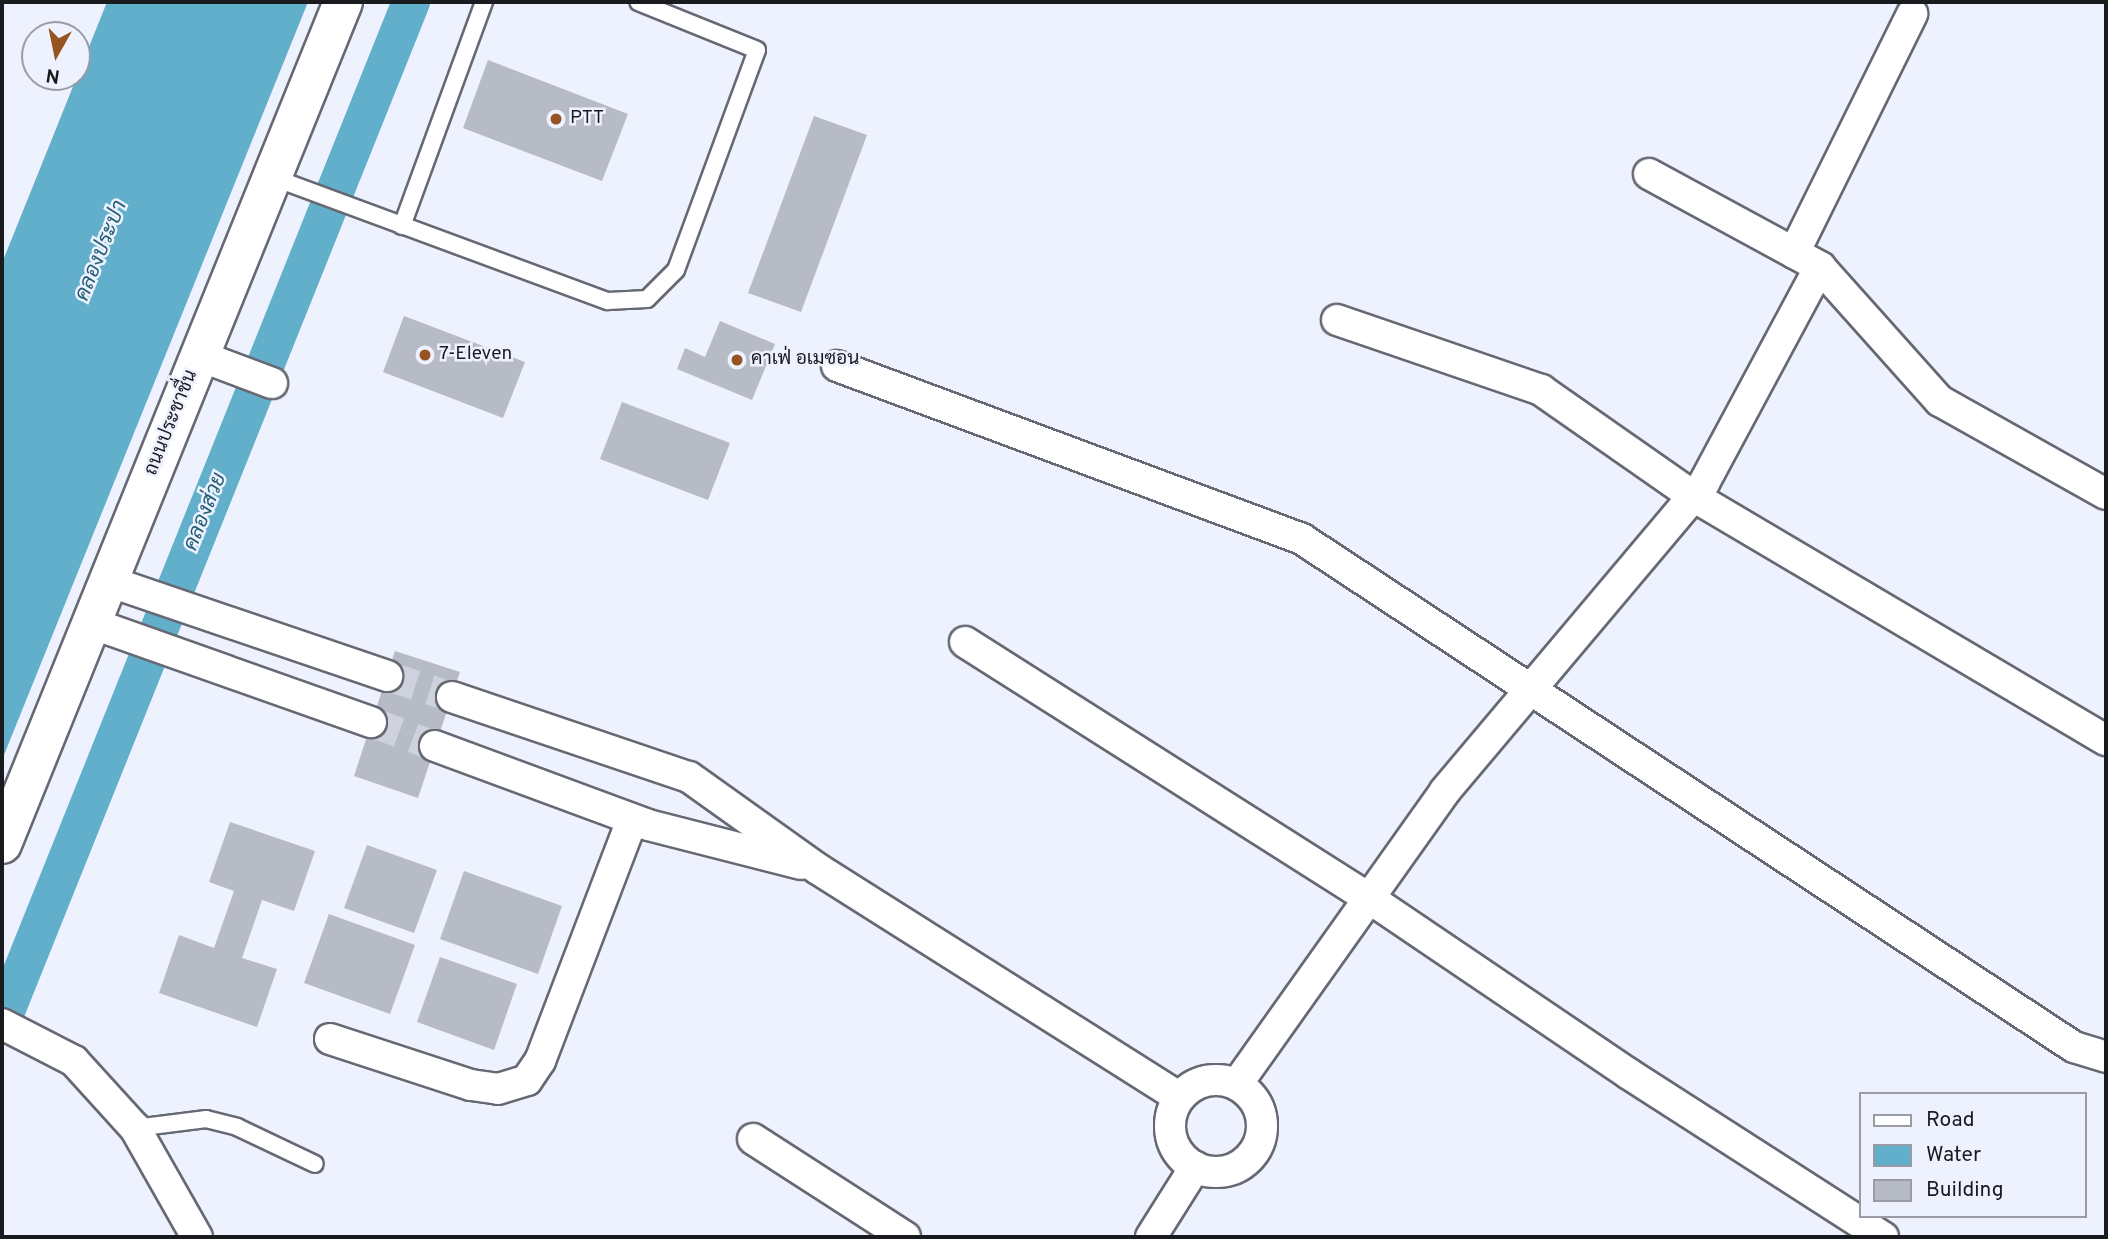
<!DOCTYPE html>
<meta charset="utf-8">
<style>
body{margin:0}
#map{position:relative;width:2108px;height:1239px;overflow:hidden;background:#eef2fe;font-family:Overpass,Sarabun,sans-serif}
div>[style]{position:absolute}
.water>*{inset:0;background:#62afcc}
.canal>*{height:38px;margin:-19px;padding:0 19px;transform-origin:19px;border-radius:19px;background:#62afcc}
.building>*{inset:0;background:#b7bbc6}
.street-tunnel>*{height:30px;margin-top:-15px;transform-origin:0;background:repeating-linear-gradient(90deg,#ced2dd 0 30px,transparent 0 45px)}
.roads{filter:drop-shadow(2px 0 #666973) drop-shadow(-2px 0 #666973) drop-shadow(0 2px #666973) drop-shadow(0 -2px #666973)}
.lane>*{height:16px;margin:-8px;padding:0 8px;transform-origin:8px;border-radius:8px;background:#fff}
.street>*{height:30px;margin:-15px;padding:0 15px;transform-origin:15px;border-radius:15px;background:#fff}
.street>.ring{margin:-15px;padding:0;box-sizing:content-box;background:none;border:30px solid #fff;border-radius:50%}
.secondary>*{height:38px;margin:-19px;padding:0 19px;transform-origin:19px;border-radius:19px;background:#fff}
.dots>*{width:19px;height:19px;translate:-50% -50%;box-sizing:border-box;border:4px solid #eef2fe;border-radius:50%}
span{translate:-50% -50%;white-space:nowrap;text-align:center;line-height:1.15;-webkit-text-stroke:5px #eef2fe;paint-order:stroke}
.poi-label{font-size:19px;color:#1a1b1f}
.left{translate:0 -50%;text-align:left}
.street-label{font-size:19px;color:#1a1b1f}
.water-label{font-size:21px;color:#225f74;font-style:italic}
.frame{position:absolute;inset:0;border:4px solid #1a1b1f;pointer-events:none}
.legend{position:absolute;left:1859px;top:1092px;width:228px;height:126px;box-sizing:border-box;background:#eef2fe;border:2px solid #999ca5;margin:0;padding:9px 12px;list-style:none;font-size:21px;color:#1a1b1f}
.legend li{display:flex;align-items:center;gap:14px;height:35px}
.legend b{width:35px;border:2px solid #999ca5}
.north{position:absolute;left:21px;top:21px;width:70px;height:70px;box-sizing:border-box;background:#eef2fe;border:2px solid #999ca5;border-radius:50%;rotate:189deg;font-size:19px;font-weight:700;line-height:28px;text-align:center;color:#1a1b1f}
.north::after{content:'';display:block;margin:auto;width:24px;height:32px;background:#975423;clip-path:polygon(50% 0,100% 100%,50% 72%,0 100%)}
</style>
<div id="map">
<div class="water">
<i style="clip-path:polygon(107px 2px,308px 2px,2px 760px,2px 263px)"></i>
</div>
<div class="canal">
<i style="left:2px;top:1021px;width:1098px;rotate:-68.13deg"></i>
</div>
<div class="building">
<i style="clip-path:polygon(488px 60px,628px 114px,602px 181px,463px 128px)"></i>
<i style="clip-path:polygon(814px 116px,867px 135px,801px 312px,748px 293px)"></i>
<i style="clip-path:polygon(404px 316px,525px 362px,503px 418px,383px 372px)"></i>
<i style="clip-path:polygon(720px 321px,775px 344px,752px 400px,677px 369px,685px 348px,705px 357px)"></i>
<i style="clip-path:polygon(622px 402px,730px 443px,708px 500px,600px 459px)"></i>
<i style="clip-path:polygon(395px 651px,460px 672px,418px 798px,354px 776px)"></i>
<i style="clip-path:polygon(230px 822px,315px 851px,294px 911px,262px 900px,242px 958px,277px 969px,257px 1027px,159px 993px,179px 935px,214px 948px,234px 891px,209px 882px)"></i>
<i style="clip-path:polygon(367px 845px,437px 870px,414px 933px,344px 908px)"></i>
<i style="clip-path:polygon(464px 871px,562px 906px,538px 974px,440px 939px)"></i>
<i style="clip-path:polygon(329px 914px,415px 945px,390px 1014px,304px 983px)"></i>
<i style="clip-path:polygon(440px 957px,517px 984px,494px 1050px,417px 1022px)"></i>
</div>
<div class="street-tunnel">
<i style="left:387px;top:676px;width:68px;rotate:17.9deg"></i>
<i style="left:371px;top:722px;width:68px;rotate:20.6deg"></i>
</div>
<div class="roads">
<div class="lane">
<i style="left:272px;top:177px;width:358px;rotate:20.3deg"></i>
<i style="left:608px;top:301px;width:39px;rotate:-3deg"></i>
<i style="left:647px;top:299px;width:41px;rotate:-45deg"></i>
<i style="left:676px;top:270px;width:234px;rotate:-69.8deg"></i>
<i style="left:757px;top:50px;width:128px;rotate:-158deg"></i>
<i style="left:402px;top:226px;width:239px;rotate:-69.9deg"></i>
<i style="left:135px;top:1128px;width:72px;rotate:-7.2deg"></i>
<i style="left:206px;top:1119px;width:32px;rotate:14deg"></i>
<i style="left:237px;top:1127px;width:86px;rotate:25.4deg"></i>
</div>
<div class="street">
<i style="left:1649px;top:174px;width:195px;rotate:28.5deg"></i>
<i style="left:1820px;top:267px;width:180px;rotate:48.2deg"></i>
<i style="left:1940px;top:401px;width:190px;rotate:29.3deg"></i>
<i style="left:1794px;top:253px;width:267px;rotate:-63.7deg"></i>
<i style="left:1337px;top:320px;width:216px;rotate:18.9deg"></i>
<i style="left:1541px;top:390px;width:185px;rotate:34.9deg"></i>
<i style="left:1693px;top:496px;width:480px;rotate:30.6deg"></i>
<i style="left:200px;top:356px;width:77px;rotate:20.6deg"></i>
<i style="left:837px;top:366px;width:496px;rotate:20.4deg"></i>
<i style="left:1302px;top:539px;width:924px;rotate:33.35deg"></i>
<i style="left:2074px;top:1047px;width:34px;rotate:17deg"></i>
<i style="left:108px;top:581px;width:295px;rotate:18.8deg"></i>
<i style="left:91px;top:623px;width:297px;rotate:19.5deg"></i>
<i style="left:965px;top:642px;width:478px;rotate:32.4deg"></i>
<i style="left:1369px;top:898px;width:314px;rotate:34.1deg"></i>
<i style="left:1629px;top:1074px;width:302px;rotate:32.7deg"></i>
<i style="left:452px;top:697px;width:250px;rotate:18.7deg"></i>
<i style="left:689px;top:777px;width:158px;rotate:35.5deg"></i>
<i style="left:818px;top:869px;width:426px;rotate:32.3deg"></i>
<i style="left:435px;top:746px;width:227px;rotate:20.3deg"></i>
<i style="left:648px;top:825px;width:158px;rotate:14.3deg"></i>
<i style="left:2px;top:1024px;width:81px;rotate:27.2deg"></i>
<i style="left:74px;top:1061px;width:91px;rotate:47.7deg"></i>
<i style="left:135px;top:1128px;width:125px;rotate:60.4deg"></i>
<i style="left:330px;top:1039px;width:148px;rotate:18.1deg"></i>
<i style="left:471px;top:1085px;width:27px;rotate:8deg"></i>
<i style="left:498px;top:1089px;width:30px;rotate:-17deg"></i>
<i style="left:527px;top:1080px;width:23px;rotate:-56deg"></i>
<i style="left:540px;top:1061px;width:258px;rotate:-69.1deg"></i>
<i class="ring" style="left:1170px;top:1080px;width:62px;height:62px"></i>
<i style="left:1237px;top:1084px;width:359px;rotate:-54.6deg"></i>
<i style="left:1445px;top:791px;width:402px;rotate:-49.9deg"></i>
<i style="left:1704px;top:483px;width:245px;rotate:-61.8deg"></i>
<i style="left:753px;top:1139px;width:181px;rotate:32.8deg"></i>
<i style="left:1151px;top:1237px;width:83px;rotate:-57.8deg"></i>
</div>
<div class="secondary">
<i style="left:2px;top:844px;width:908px;rotate:-67.95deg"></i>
</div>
</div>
<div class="dots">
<i style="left:556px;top:119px;background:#975423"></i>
<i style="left:425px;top:355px;background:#975423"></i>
<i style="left:737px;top:360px;background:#975423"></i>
</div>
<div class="poi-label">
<span class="left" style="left:570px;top:119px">PTT</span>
<span class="left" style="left:439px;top:355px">7-Eleven</span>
<span class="left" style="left:751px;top:360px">คาเฟ่ อเมซอน</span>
</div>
<div class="street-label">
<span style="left:172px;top:423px;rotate:-68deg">ถนนประชาชื่น</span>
</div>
<div class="water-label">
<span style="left:102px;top:251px;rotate:-68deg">คลองประปา</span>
<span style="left:206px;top:512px;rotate:-68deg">คลองส่วย</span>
</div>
<div class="frame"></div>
<ul class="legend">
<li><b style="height:9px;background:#fff"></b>Road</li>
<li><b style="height:19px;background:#62afcc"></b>Water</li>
<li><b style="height:19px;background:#b7bbc6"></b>Building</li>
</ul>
<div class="north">N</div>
</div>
